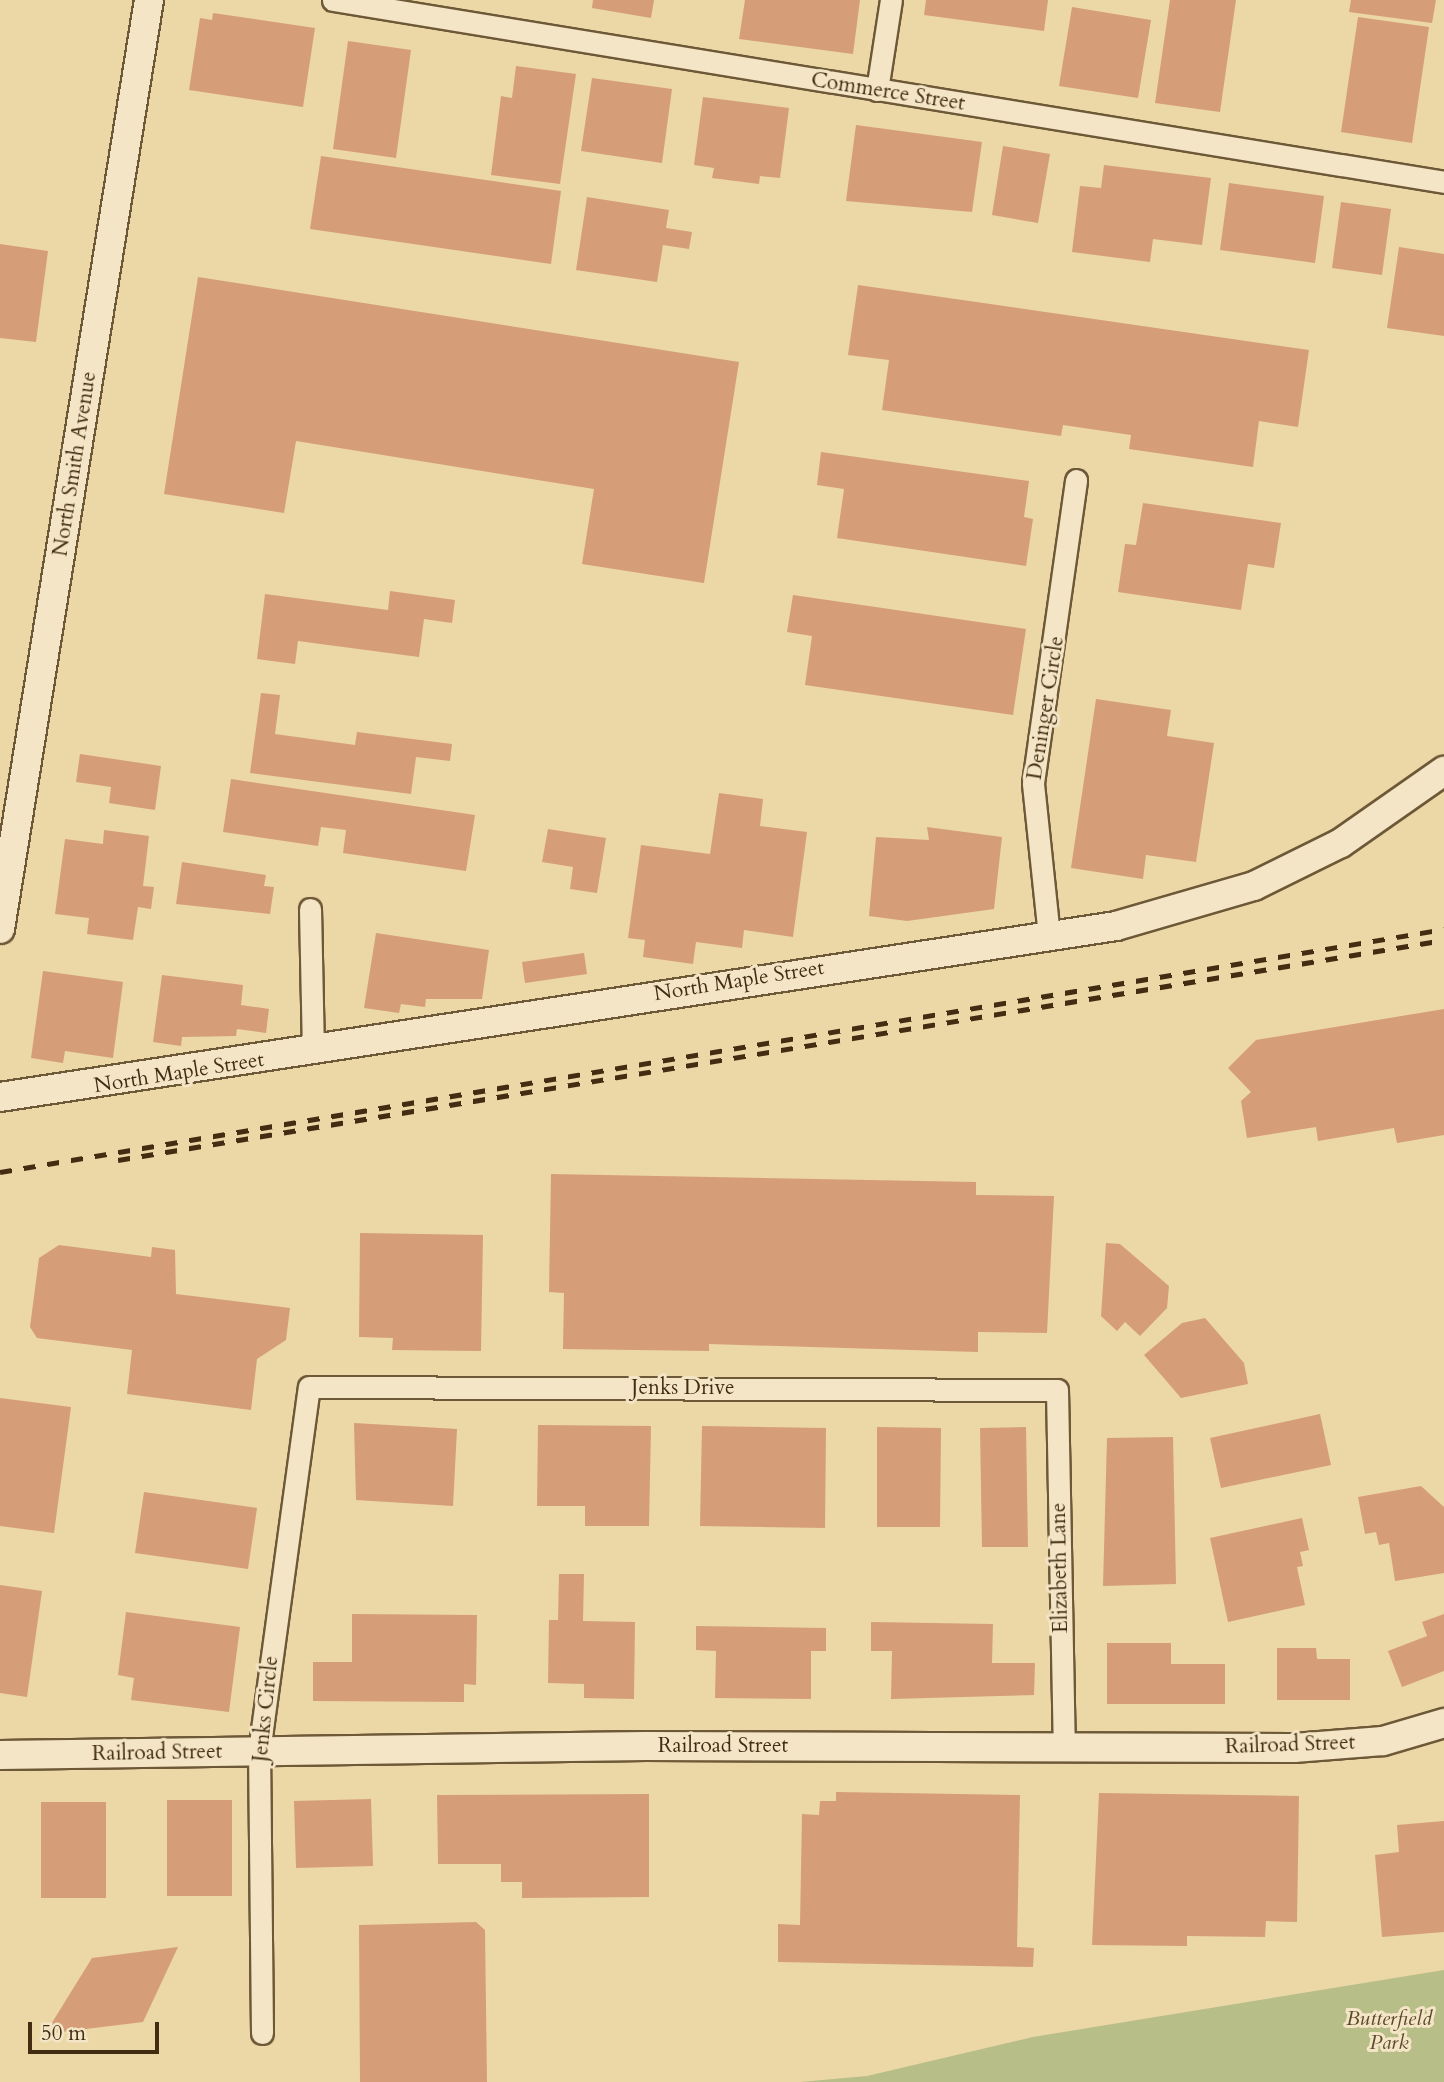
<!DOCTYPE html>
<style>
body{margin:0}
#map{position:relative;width:1444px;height:2082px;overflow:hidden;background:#ecd7a6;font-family:Cardo,serif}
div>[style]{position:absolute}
.green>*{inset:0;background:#b7be87}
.building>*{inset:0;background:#d59e79}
.roads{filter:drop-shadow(2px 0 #6d5837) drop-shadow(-2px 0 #6d5837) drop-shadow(0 2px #6d5837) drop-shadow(0 -2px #6d5837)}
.minor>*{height:21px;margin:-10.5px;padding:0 10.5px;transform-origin:10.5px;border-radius:10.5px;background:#f3e5c5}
.secondary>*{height:28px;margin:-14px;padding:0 14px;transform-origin:14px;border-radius:14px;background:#f3e5c5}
.rail>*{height:5px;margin-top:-2.5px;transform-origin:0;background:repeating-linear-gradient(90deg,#432d12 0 12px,transparent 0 24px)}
span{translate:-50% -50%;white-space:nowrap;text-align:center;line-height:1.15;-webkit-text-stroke:6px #f3e5c5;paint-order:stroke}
.street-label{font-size:21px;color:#432d12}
.park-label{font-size:21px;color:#5a4a29;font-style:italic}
.scale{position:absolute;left:28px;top:2022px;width:131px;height:32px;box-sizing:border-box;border:4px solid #432d12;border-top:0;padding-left:9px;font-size:21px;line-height:24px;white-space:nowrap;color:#432d12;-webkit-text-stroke:5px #f3e5c5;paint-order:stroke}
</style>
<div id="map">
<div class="green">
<i style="clip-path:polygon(1444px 1970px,1444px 2082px,800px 2082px,867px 2076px,1033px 2037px)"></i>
</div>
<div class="building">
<i style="clip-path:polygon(593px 0,654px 0,651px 18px,592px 8px)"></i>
<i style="clip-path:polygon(745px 0,860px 0,853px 54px,739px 39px)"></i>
<i style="clip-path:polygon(926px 0,1048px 0,1044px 31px,924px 15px)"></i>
<i style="clip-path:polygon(1170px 0,1236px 0,1220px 112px,1155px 103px)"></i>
<i style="clip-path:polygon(1351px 0,1436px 0,1432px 23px,1349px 12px)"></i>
<i style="clip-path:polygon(1072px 7px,1151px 20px,1138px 98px,1059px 86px)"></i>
<i style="clip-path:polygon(213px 13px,315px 28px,303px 107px,189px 90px,200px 18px,212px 20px)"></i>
<i style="clip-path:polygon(1358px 17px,1429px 27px,1412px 143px,1341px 132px)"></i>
<i style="clip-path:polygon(348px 41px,411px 50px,396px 158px,333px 149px)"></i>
<i style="clip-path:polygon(516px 66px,576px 74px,560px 184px,491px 175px,501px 96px,512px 98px)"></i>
<i style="clip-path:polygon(592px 78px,672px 89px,662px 163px,581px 151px)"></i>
<i style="clip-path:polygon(703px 97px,789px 108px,780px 178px,760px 176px,759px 184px,712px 178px,714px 168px,694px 165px)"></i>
<i style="clip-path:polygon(856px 125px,982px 142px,972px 212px,846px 201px)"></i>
<i style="clip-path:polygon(1003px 146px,1050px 154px,1038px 223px,992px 215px)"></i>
<i style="clip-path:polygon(321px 156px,561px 191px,551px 264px,310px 229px)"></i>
<i style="clip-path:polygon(1104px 165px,1211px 178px,1202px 245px,1153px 239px,1150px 262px,1072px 252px,1080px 186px,1101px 188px)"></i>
<i style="clip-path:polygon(1229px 183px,1324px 196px,1315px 263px,1220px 250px)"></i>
<i style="clip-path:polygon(587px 197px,669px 210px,666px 228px,692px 232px,689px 249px,663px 245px,657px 282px,576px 270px)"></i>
<i style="clip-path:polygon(1341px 202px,1391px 209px,1382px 275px,1332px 268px)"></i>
<i style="clip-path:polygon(0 244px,48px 251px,36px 342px,0 338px)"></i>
<i style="clip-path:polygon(1399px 247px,1444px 254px,1444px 336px,1387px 328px)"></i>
<i style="clip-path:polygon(198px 277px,739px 362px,704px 583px,582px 564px,594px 489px,296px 441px,284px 513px,164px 494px)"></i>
<i style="clip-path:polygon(858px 285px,1309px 350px,1298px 427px,1259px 421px,1253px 467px,1129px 449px,1131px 435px,1063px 425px,1061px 436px,882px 410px,889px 360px,848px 355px)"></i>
<i style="clip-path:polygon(821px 452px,1029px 481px,1024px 517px,1033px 519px,1026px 566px,837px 538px,844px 489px,817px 485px)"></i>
<i style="clip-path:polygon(1143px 503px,1281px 523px,1274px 568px,1248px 564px,1241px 610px,1118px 592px,1125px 544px,1136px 545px)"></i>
<i style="clip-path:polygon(390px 591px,455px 600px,452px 623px,424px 619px,419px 657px,298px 641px,295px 664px,257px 659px,265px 594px,388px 610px)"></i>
<i style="clip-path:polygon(793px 595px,1026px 629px,1013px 715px,805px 685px,812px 636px,787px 632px)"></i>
<i style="clip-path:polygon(261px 693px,280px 695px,275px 734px,355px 745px,357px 732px,452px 744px,450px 761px,416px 757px,411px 794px,250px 773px)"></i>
<i style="clip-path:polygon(1096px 699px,1171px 710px,1167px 736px,1214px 743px,1196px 862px,1146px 855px,1143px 879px,1071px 868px)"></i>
<i style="clip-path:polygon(80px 754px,161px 766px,155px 810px,109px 803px,111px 787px,76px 782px)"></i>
<i style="clip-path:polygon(231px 779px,475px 815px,466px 871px,343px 853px,346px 830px,321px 827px,318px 846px,223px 832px)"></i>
<i style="clip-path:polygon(719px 793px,763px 799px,760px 826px,807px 832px,793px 937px,744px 930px,742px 948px,696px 942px,693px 964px,643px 957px,645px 940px,628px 938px,641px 845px,710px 854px)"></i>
<i style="clip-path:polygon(927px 827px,1002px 837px,994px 909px,907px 921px,869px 916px,876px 837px,929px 840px)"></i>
<i style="clip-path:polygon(548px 829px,606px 838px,597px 893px,570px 889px,573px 867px,542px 862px)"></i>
<i style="clip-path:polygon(104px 830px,149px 836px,143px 886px,154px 887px,151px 909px,138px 907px,133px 940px,87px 934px,89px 918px,55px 914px,65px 839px,103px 844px)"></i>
<i style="clip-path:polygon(182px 862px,266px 875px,264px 886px,274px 887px,270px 914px,176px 904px)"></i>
<i style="clip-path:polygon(376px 933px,489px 950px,482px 999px,426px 999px,425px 1007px,401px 1004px,399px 1013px,364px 1008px)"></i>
<i style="clip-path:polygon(584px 953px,587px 974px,525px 983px,522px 962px)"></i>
<i style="clip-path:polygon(43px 971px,123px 982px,113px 1058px,65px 1051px,63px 1063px,31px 1058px)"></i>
<i style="clip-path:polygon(162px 975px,243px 985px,241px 1005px,269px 1009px,266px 1033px,237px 1029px,236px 1036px,182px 1037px,181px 1046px,153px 1042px)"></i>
<i style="clip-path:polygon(1444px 1009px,1444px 1135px,1397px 1143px,1394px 1128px,1318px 1141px,1316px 1127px,1247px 1138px,1241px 1101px,1251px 1092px,1228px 1068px,1256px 1040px)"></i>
<i style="clip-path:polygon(551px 1174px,976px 1182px,976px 1195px,1054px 1196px,1047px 1333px,978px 1332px,978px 1352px,709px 1344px,709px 1351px,563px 1349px,564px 1293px,549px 1292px)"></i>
<i style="clip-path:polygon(360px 1233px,483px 1235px,481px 1351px,392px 1350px,393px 1338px,359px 1337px)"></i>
<i style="clip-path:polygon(1106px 1243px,1120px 1244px,1169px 1286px,1167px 1308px,1140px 1336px,1125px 1322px,1117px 1331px,1101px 1316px)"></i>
<i style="clip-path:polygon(59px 1245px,151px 1257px,152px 1247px,175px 1250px,176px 1294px,290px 1308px,286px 1340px,257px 1359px,251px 1410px,127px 1394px,132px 1350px,37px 1338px,30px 1327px,39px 1258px)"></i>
<i style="clip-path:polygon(1205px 1318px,1244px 1363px,1248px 1384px,1181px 1398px,1144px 1355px,1182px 1323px)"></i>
<i style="clip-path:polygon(0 1398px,71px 1407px,54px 1533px,0 1526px)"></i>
<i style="clip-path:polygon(1320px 1414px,1331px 1465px,1221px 1488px,1210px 1438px)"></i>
<i style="clip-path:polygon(354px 1423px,457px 1429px,453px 1506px,356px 1500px)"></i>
<i style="clip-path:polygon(538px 1425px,651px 1426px,649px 1526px,585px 1526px,585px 1506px,537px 1506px)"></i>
<i style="clip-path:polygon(702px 1426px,826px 1428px,825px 1528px,700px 1526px)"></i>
<i style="clip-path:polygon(877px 1427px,941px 1428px,940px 1527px,877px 1527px)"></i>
<i style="clip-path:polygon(1026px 1427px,1028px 1547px,982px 1547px,980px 1428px)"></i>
<i style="clip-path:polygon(1173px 1437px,1176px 1584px,1103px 1586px,1107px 1438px)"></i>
<i style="clip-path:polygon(1421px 1486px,1444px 1507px,1444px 1573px,1395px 1581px,1389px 1543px,1379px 1545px,1376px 1532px,1365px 1534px,1358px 1497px)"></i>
<i style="clip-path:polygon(144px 1492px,257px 1508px,248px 1569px,135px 1553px)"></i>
<i style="clip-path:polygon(1302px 1518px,1309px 1550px,1300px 1552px,1303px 1566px,1297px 1567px,1305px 1605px,1228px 1622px,1210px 1538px)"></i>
<i style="clip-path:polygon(559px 1574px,584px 1574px,583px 1621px,635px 1622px,634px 1699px,584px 1698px,584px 1684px,548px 1683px,549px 1620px,558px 1620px)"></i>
<i style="clip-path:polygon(0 1585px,42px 1591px,27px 1697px,0 1693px)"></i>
<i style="clip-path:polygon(126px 1612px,240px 1627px,229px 1712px,131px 1700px,134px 1678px,118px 1675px)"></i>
<i style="clip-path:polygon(352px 1614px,477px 1615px,476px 1685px,464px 1684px,464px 1702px,313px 1701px,313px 1662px,352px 1662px)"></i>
<i style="clip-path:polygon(1444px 1614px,1444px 1671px,1402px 1687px,1388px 1651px,1427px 1636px,1422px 1622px)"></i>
<i style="clip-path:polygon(871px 1622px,993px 1624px,992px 1663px,1035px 1663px,1034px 1695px,891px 1699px,892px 1651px,871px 1651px)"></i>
<i style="clip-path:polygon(696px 1626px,826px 1628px,826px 1651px,811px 1651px,811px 1699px,715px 1698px,716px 1651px,696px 1650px)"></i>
<i style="clip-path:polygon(1107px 1643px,1171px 1643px,1171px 1664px,1225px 1664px,1225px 1704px,1107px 1704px)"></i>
<i style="clip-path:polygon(1277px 1648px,1316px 1648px,1317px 1659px,1350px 1659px,1350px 1700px,1277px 1700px)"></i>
<i style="clip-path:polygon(836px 1792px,1020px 1795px,1017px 1947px,1034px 1948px,1033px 1967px,778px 1962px,778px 1924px,800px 1925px,802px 1814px,819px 1815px,820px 1801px,836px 1801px)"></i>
<i style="clip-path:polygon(1099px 1793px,1299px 1796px,1297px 1922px,1266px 1921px,1265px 1937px,1187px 1936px,1187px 1946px,1092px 1945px)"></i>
<i style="clip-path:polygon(649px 1794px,649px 1897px,522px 1898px,522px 1882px,501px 1882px,501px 1864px,438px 1864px,437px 1795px)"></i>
<i style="clip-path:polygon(371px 1799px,373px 1866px,296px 1868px,294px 1801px)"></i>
<i style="clip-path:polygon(167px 1800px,232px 1800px,232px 1896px,167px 1896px)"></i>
<i style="clip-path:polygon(41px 1802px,106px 1802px,106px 1898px,41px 1898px)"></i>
<i style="clip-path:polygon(1444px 1821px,1444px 1932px,1382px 1937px,1375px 1855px,1399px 1852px,1397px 1825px)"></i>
<i style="clip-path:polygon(476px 1922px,485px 1930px,487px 2082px,360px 2082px,359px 1925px)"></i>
<i style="clip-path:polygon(178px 1947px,143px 2022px,45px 2034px,92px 1958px)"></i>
</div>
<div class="roads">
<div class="minor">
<i style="left:333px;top:0;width:1126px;rotate:9.3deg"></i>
<i style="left:877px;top:90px;width:91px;rotate:-81.2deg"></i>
<i style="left:310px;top:909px;width:142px;rotate:88.8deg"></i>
<i style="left:1049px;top:936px;width:154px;rotate:-96deg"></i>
<i style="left:1033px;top:783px;width:306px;rotate:-81.9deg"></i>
<i style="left:262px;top:2033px;width:282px;rotate:-90.6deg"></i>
<i style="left:259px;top:1751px;width:367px;rotate:-82.2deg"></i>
<i style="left:309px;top:1387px;width:748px;rotate:0.23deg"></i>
<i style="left:1057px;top:1390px;width:357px;rotate:88.9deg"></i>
</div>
<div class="secondary">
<i style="left:0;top:929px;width:941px;rotate:-80.89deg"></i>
<i style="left:0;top:1097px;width:1129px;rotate:-8.71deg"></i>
<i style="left:1116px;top:926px;width:144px;rotate:-16.2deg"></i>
<i style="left:1254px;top:886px;width:97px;rotate:-26.3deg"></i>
<i style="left:1341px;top:843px;width:126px;rotate:-35deg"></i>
<i style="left:0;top:1755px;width:646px;rotate:-0.8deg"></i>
<i style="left:646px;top:1746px;width:648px;rotate:0.18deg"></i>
<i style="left:1294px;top:1748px;width:89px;rotate:-4.5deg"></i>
<i style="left:1383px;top:1741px;width:64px;rotate:-16.4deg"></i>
</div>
</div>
<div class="rail">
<i style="left:118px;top:1160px;width:1344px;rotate:-9.42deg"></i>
<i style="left:0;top:1172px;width:1464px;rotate:-9.55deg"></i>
</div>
<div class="street-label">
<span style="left:888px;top:92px;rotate:9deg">Commerce Street</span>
<span style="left:75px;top:464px;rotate:-81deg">North Smith Avenue</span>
<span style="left:1046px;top:708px;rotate:-81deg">Deninger Circle</span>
<span style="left:739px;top:981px;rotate:-9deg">North Maple Street</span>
<span style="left:179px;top:1073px;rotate:-9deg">North Maple Street</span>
<span style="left:683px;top:1388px">Jenks Drive</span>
<span style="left:1060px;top:1568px;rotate:-91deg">Elizabeth Lane</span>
<span style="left:266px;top:1709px;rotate:-84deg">Jenks Circle</span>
<span style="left:1290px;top:1745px;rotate:-2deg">Railroad Street</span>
<span style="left:723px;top:1746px">Railroad Street</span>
<span style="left:157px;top:1753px;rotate:-1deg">Railroad Street</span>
</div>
<div class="park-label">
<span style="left:1389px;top:2031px">Butterfield<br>Park</span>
</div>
<div class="scale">50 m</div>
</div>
